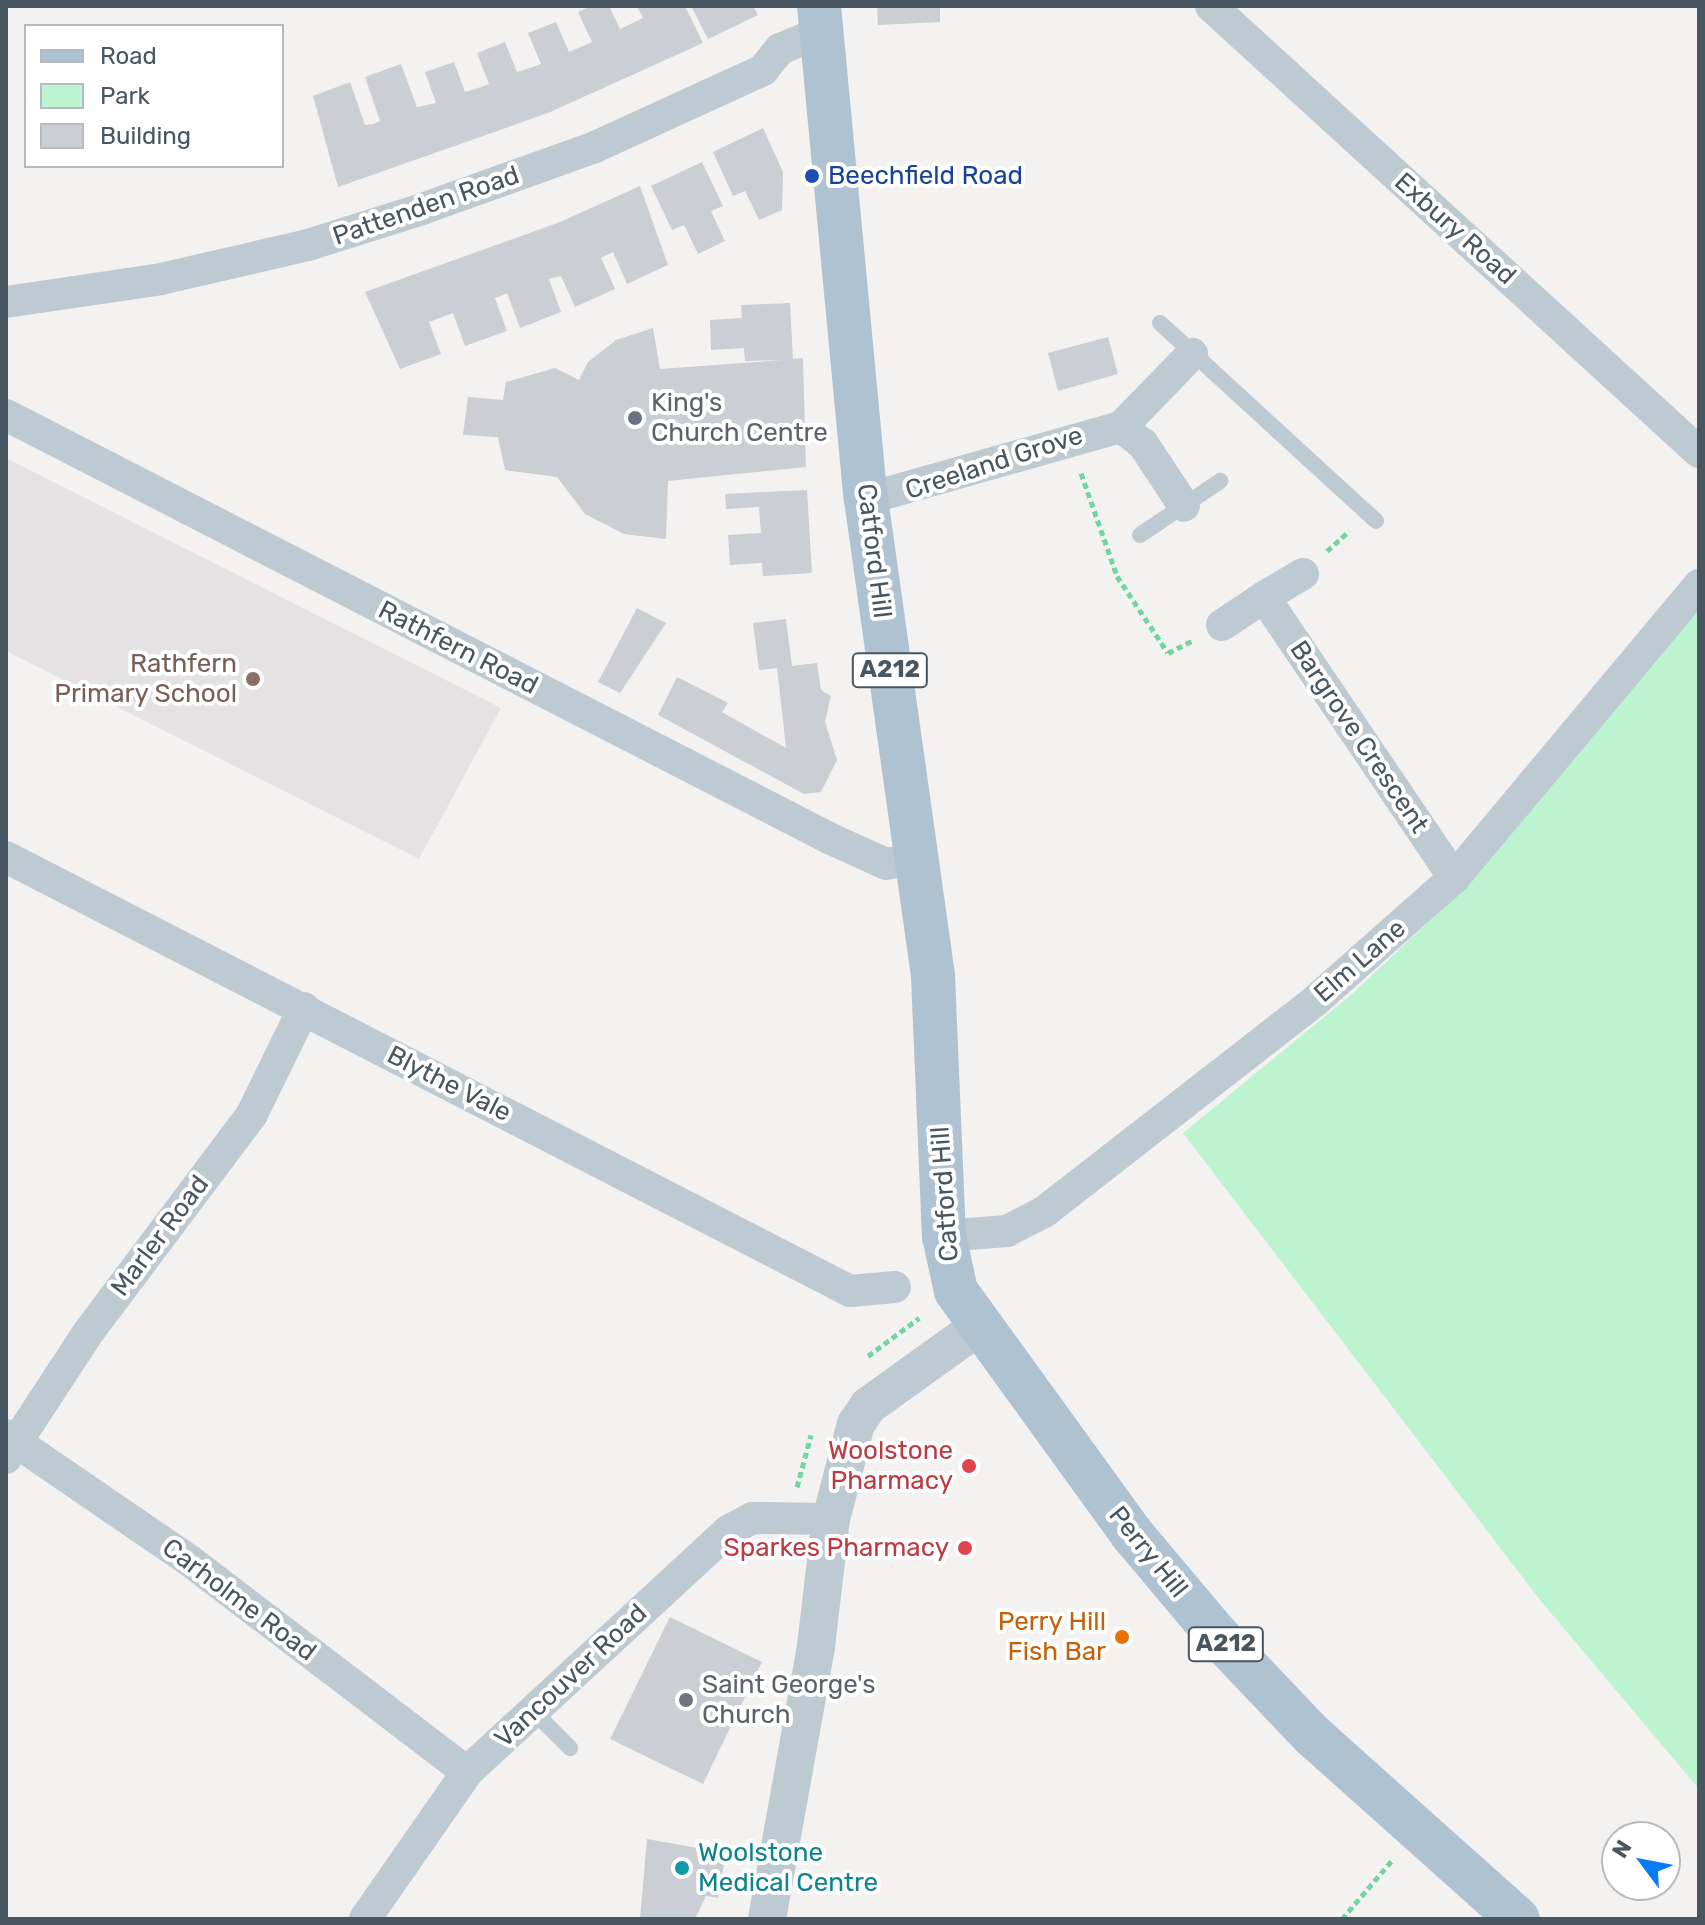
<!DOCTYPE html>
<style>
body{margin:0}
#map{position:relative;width:1705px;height:1925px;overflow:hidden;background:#f4f1f1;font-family:Rubik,sans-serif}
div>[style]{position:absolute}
.education>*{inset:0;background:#e5e2e3}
.green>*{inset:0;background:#bdf4d0}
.building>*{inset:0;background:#cbced4}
.path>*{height:5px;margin-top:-2.5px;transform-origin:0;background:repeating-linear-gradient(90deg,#71d6a0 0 6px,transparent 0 10px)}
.service>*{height:16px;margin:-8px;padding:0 8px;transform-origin:8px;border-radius:8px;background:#becad2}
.minor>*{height:32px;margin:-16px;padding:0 16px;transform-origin:16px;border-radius:16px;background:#becad2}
.tertiary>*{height:38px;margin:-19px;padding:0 19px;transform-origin:19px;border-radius:19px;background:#becad2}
.primary>*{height:44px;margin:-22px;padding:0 22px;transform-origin:22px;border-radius:22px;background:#afc2d2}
.dots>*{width:22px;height:22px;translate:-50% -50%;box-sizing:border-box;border:4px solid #fff;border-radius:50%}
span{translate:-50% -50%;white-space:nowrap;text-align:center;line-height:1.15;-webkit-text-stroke:8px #fff;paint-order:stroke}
.shield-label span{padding:2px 6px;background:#fff;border:2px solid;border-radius:6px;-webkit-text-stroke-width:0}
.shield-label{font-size:24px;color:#475661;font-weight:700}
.transit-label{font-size:26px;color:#164399}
.left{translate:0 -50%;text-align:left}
.street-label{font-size:26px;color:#475661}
.worship-label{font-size:26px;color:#5b616d}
.education-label{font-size:26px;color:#785e54}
.right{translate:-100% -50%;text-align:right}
.health-label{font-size:26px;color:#be3a42}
.food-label{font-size:26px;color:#c56008}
.culture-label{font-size:26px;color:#0d838f}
.frame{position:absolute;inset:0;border:8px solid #475661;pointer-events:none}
.legend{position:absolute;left:24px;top:24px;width:260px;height:144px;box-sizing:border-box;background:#fff;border:2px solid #b5bbc0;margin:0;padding:10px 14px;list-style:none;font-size:24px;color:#475661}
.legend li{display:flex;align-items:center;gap:16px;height:40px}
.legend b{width:40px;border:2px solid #b5bbc0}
.north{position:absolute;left:1601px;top:1821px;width:80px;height:80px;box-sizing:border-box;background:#fff;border:2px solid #b5bbc0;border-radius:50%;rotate:302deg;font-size:22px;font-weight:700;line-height:32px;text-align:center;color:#475661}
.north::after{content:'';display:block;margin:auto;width:28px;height:36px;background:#077af8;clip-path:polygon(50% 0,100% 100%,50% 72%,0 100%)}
</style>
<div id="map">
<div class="education">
<i style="clip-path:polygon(6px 458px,501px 708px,419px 859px,6px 651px)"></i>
</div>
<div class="green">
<i style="clip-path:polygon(1699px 609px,1699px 1789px,1540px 1600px,1183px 1133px,1352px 994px,1452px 900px)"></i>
</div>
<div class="building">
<i style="clip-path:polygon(591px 6px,609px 6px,620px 29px,643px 18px,637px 6px,685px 6px,703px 43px,548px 113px,338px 187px,313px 96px,350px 82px,365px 125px,373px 124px,380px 121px,365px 77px,401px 64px,417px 107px,436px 103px,425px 72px,454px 62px,465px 92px,478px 88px,489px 84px,477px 53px,505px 42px,517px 72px,530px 68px,541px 64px,528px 33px,556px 22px,569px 52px,592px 42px,578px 12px)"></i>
<i style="clip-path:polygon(691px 6px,753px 6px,758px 15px,708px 39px)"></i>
<i style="clip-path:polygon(877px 6px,940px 6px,940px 22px,878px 25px)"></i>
<i style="clip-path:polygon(763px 128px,783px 172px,782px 210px,759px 220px,745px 191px,733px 196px,713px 152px)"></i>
<i style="clip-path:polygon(702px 162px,723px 206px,711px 211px,725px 241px,698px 254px,684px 225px,672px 230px,651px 186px)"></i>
<i style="clip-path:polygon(640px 186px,668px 265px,627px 284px,613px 252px,601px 258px,615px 289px,575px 307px,561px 276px,549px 279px,561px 312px,520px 328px,507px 293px,501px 296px,495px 298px,507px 331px,465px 346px,453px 313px,429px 322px,441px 354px,400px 369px,365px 292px,560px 222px)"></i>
<i style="clip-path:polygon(790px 303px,793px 359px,803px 358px,806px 467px,668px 481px,666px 539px,624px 534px,585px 514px,557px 477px,505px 470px,498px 437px,463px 435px,468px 397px,503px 400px,506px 382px,555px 368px,579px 380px,588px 362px,616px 340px,653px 328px,660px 369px,783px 360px,745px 361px,744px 348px,711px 350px,710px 320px,742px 318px,741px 305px)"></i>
<i style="clip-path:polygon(1108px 337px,1118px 374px,1058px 391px,1048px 353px)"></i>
<i style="clip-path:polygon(807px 490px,812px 573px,763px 576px,762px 563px,730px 565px,728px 535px,761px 533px,760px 521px,759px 507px,726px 509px,725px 494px)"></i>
<i style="clip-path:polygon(637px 608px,666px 623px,620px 693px,598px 682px)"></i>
<i style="clip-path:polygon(786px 619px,792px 666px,817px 663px,821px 690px,831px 696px,825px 722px,837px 760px,821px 792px,804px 794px,658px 715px,677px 677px,728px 703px,722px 712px,786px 748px,777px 668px,759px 670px,753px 623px)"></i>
<i style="clip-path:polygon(670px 1617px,762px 1662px,703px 1784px,610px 1739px)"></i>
<i style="clip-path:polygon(647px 1839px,726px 1853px,718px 1898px,706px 1896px,695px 1919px,640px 1919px)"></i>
</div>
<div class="path">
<i style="left:1081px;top:473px;width:109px;rotate:70.7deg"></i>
<i style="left:1117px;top:576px;width:92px;rotate:56.5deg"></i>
<i style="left:1168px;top:653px;width:28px;rotate:-27deg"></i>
<i style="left:1327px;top:551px;width:30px;rotate:-42deg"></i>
<i style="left:868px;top:1356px;width:64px;rotate:-36.7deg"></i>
<i style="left:797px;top:1487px;width:54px;rotate:-74.9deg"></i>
<i style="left:1342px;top:1919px;width:79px;rotate:-49.6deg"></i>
</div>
<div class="service">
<i style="left:1160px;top:323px;width:293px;rotate:42.5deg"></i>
<i style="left:1140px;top:535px;width:97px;rotate:-34deg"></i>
<i style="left:532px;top:1710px;width:54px;rotate:45deg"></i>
</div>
<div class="minor">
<i style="left:1211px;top:6px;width:661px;rotate:42.43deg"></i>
<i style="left:6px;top:302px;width:157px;rotate:-8.4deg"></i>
<i style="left:161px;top:279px;width:151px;rotate:-13deg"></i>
<i style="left:308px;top:245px;width:120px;rotate:-17.5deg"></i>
<i style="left:422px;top:209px;width:184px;rotate:-19.7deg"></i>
<i style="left:595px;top:147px;width:185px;rotate:-24.6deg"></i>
<i style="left:763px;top:70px;width:27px;rotate:-51deg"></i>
<i style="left:780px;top:49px;width:42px;rotate:-22.3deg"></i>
<i style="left:6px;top:415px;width:928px;rotate:27.2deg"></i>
<i style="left:831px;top:839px;width:60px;rotate:24.4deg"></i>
<i style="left:886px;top:864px;width:29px;rotate:-10deg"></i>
<i style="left:1121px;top:427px;width:102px;rotate:-45.8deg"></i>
<i style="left:866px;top:499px;width:265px;rotate:-15.8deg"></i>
<i style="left:1121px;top:427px;width:28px;rotate:38deg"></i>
<i style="left:1143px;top:444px;width:74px;rotate:56.5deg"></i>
<i style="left:1303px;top:574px;width:45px;rotate:149.5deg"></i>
<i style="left:1264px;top:597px;width:339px;rotate:55.9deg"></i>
<i style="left:1222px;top:625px;width:50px;rotate:-33.7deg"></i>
<i style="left:6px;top:857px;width:949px;rotate:27.21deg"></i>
<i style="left:850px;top:1291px;width:45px;rotate:-5.1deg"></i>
<i style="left:944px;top:1236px;width:63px;rotate:-4.5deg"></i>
<i style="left:1007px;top:1231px;width:42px;rotate:-27.2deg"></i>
<i style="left:1044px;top:1212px;width:345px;rotate:-37.9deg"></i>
<i style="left:1316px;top:1000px;width:184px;rotate:-41.5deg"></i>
<i style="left:1454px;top:878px;width:382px;rotate:-50.1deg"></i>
<i style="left:6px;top:1435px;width:223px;rotate:34.4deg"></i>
<i style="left:190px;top:1561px;width:348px;rotate:37.3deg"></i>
<i style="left:6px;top:1458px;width:148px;rotate:-56.8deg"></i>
<i style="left:87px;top:1334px;width:275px;rotate:-53.1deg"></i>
<i style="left:252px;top:1114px;width:118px;rotate:-63.9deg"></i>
<i style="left:365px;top:1919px;width:179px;rotate:-55.2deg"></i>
<i style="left:467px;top:1772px;width:355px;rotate:-42.7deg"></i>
<i style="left:728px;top:1531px;width:27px;rotate:-28deg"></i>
<i style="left:752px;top:1518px;width:79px;rotate:0.7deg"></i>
</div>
<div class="tertiary">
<i style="left:767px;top:1919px;width:277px;rotate:-79.8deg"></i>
<i style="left:816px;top:1646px;width:128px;rotate:-83.3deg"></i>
<i style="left:831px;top:1519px;width:98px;rotate:-75.3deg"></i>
<i style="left:856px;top:1424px;width:22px;rotate:-56deg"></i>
<i style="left:868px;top:1406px;width:135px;rotate:-35.7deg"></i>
</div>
<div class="primary">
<i style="left:819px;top:6px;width:495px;rotate:84.6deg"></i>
<i style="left:866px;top:499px;width:482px;rotate:82deg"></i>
<i style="left:933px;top:976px;width:260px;rotate:87.6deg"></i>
<i style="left:944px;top:1236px;width:56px;rotate:77.7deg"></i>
<i style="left:956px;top:1291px;width:299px;rotate:54.1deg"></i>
<i style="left:1131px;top:1533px;width:133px;rotate:49.9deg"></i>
<i style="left:1217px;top:1635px;width:138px;rotate:46.5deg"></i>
<i style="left:1312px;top:1735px;width:276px;rotate:41.8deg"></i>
</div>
<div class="dots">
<i style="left:812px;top:176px;background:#1a4fb4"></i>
<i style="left:635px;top:418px;background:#6b7280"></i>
<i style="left:253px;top:679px;background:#8d6e63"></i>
<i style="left:969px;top:1466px;background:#e0444e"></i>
<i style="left:965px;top:1548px;background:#e0444e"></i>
<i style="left:1122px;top:1637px;background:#e8710a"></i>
<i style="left:686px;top:1700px;background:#6b7280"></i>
<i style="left:682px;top:1868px;background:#0f9aa8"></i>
</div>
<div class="shield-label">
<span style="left:890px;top:670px">A212</span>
<span style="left:1226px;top:1644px">A212</span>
</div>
<div class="transit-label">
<span class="left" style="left:828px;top:176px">Beechfield Road</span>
</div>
<div class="street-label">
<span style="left:426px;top:206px;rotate:-19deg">Pattenden Road</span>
<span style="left:1455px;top:229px;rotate:42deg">Exbury Road</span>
<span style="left:994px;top:463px;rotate:-18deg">Creeland Grove</span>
<span style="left:874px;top:551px;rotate:83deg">Catford Hill</span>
<span style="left:458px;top:648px;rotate:27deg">Rathfern Road</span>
<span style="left:1359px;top:737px;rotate:56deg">Bargrove Crescent</span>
<span style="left:1360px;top:961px;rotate:-41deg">Elm Lane</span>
<span style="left:449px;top:1084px;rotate:27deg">Blythe Vale</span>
<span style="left:945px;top:1194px;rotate:-94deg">Catford Hill</span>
<span style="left:160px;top:1236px;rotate:-53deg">Marler Road</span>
<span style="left:1148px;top:1552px;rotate:51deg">Perry Hill</span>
<span style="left:239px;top:1600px;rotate:37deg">Carholme Road</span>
<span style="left:571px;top:1676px;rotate:-43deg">Vancouver Road</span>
</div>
<div class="worship-label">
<span class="left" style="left:651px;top:418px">King's<br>Church Centre</span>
<span class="left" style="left:702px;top:1700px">Saint George's<br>Church</span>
</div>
<div class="education-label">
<span class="right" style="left:237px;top:679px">Rathfern<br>Primary School</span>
</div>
<div class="health-label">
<span class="right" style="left:953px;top:1466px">Woolstone<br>Pharmacy</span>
<span class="right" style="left:949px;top:1548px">Sparkes Pharmacy</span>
</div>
<div class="food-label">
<span class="right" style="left:1106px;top:1637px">Perry Hill<br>Fish Bar</span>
</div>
<div class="culture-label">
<span class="left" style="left:698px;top:1868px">Woolstone<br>Medical Centre</span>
</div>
<div class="frame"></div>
<ul class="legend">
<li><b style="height:10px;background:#afc2d2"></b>Road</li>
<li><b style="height:22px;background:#bdf4d0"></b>Park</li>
<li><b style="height:22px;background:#cbced4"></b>Building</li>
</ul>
<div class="north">N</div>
</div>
